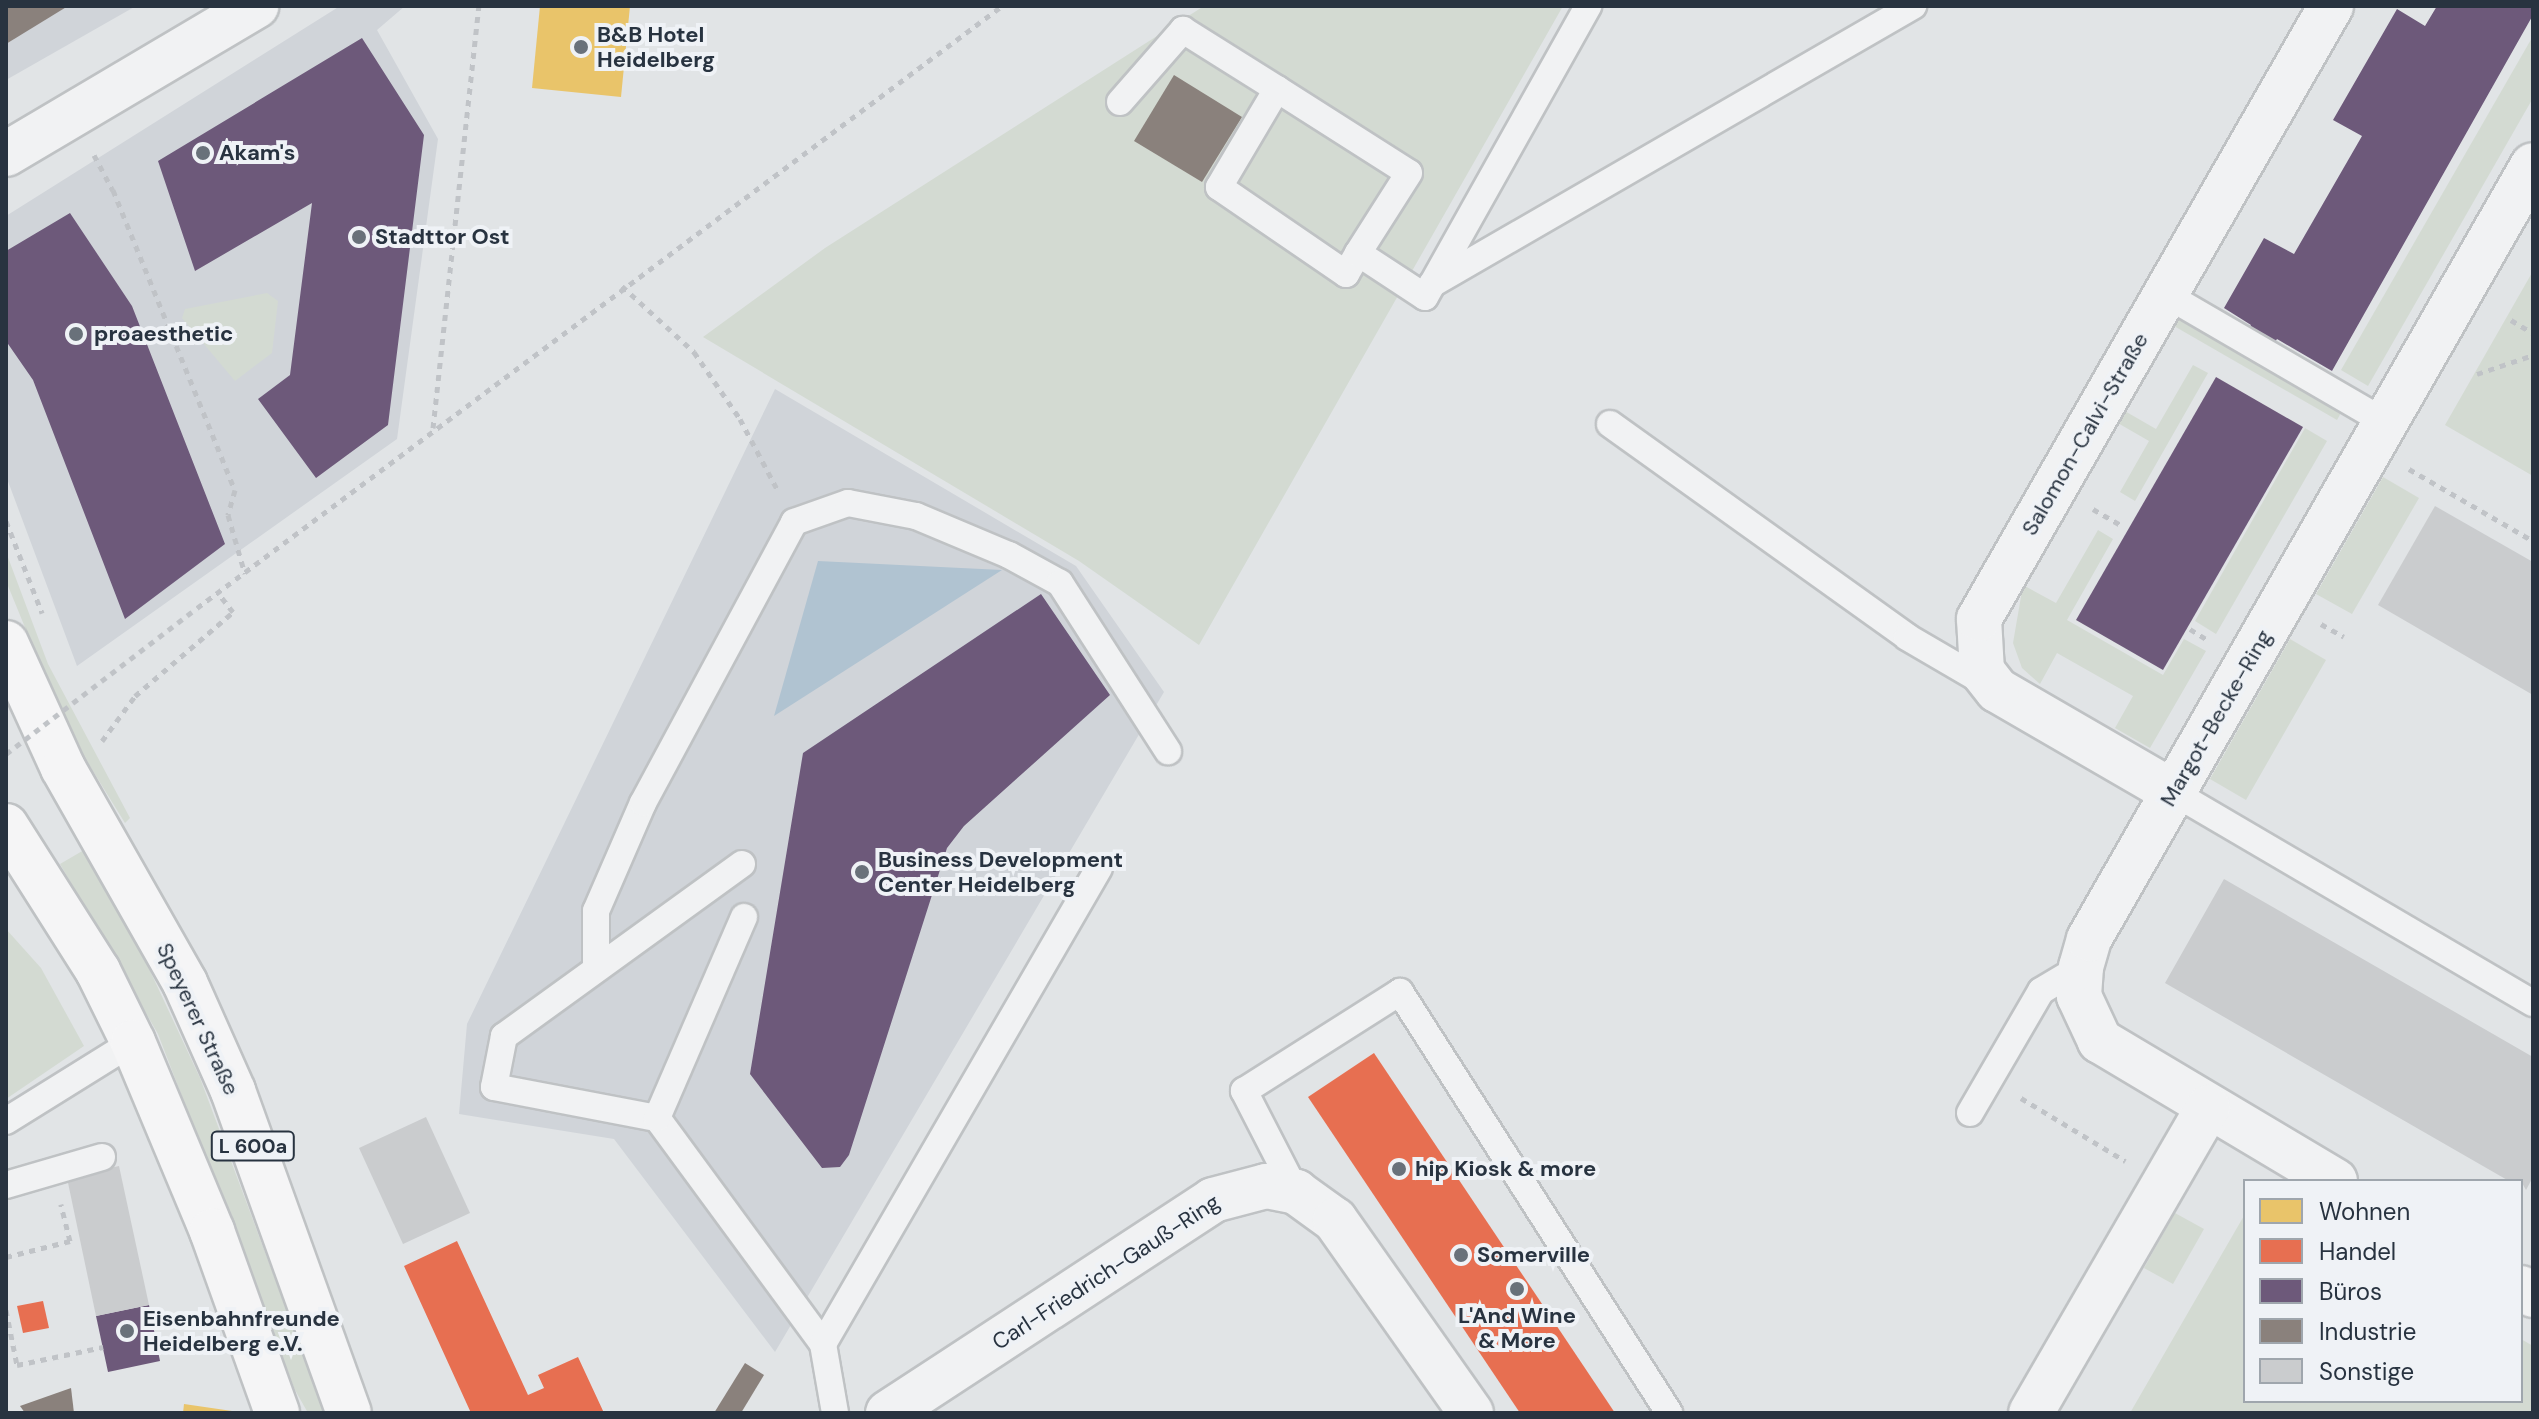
<!DOCTYPE html>
<meta charset="utf-8">
<style>
body{margin:0}
#map{position:relative;width:2539px;height:1419px;overflow:hidden;background:#e1e4e6;font-family:"DM Sans",sans-serif}
div>[style]{position:absolute}
.built>*{inset:0;background:#d0d4d9}
.green>*{inset:0;background:#d3dad2}
.water>*{inset:0;background:#b0c3d1}
.homes>*{inset:0;background:#e9c46a}
.shops>*{inset:0;background:#e76f51}
.offices>*{inset:0;background:#6d597a}
.industry>*{inset:0;background:#8a817c}
.building>*{inset:0;background:#caccce}
.path>*{height:5px;margin-top:-2.5px;transform-origin:0;background:repeating-linear-gradient(90deg,#c0c3c7 0 6px,transparent 0 12px)}
.roads{filter:drop-shadow(2px 0 #bfc2c4) drop-shadow(-2px 0 #bfc2c4) drop-shadow(0 2px #bfc2c4) drop-shadow(0 -2px #bfc2c4)}
.service>*{height:26px;margin:-13px;padding:0 13px;transform-origin:13px;border-radius:13px;background:#f1f2f3}
.minor>*{height:44px;margin:-22px;padding:0 22px;transform-origin:22px;border-radius:22px;background:#f1f2f3}
.primary>*{height:44px;margin:-22px;padding:0 22px;transform-origin:22px;border-radius:22px;background:#f5f5f6}
.path-bridge>*{height:5px;margin-top:-2.5px;transform-origin:0;background:repeating-linear-gradient(90deg,#c0c3c7 0 6px,transparent 0 12px)}
.dots>*{width:22px;height:22px;translate:-50% -50%;box-sizing:border-box;border:4px solid #eff2f6;border-radius:50%}
span{translate:-50% -50%;white-space:nowrap;text-align:center;line-height:1.15;-webkit-text-stroke:8px #eff2f6;paint-order:stroke}
.shield-label span{padding:2px 6px;background:#eff2f6;border:2px solid;border-radius:6px;-webkit-text-stroke-width:0}
.shield-label{font-size:20px;color:#283340;font-weight:700}
.poi-label{font-size:22px;color:#283340;font-weight:700}
.left{translate:0 -50%;text-align:left}
.street-label{font-size:22px;color:#283340}
.frame{position:absolute;inset:0;border:8px solid #283340;pointer-events:none}
.legend{position:absolute;left:2243px;top:1179px;width:280px;height:224px;box-sizing:border-box;background:#eff2f6;border:2px solid #9fa6ad;margin:0;padding:10px 14px;list-style:none;font-size:24px;color:#283340}
.legend li{display:flex;align-items:center;gap:16px;height:40px}
.legend b{width:40px;border:2px solid #9fa6ad}
</style>
<div id="map">
<div class="built">
<i style="clip-path:polygon(6px 6px,136px 6px,6px 80px)"></i>
<i style="clip-path:polygon(340px 6px,405px 6px,377px 30px,438px 139px,397px 439px,77px 666px,6px 476px,6px 216px)"></i>
<i style="clip-path:polygon(775px 389px,1076px 566px,1164px 692px,775px 1352px,614px 1139px,459px 1114px,467px 1024px)"></i>
</div>
<div class="green">
<i style="clip-path:polygon(1204px 6px,1563px 6px,1199px 645px,1079px 561px,703px 337px,825px 248px)"></i>
<i style="clip-path:polygon(2533px 36px,2533px 98px,2368px 386px,2341px 370px)"></i>
<i style="clip-path:polygon(2533px 271px,2533px 476px,2445px 425px)"></i>
<i style="clip-path:polygon(267px 293px,278px 301px,272px 353px,235px 381px,182px 318px,185px 309px)"></i>
<i style="clip-path:polygon(2179px 318px,2342px 411px,2337px 420px,2174px 326px)"></i>
<i style="clip-path:polygon(2193px 365px,2208px 373px,2135px 501px,2120px 492px,2149px 441px,2116px 422px,2123px 410px,2156px 429px)"></i>
<i style="clip-path:polygon(2305px 428px,2327px 441px,2216px 634px,2195px 621px)"></i>
<i style="clip-path:polygon(2383px 477px,2419px 498px,2352px 614px,2316px 594px)"></i>
<i style="clip-path:polygon(2098px 530px,2113px 539px,2067px 620px,2163px 675px,2184px 639px,2206px 651px,2150px 748px,2115px 728px,2133px 696px,2057px 653px,2040px 684px,2022px 668px,2013px 643px,2023px 585px,2056px 603px)"></i>
<i style="clip-path:polygon(6px 552px,48px 664px,130px 818px,125px 823px,80px 750px,49px 686px,6px 581px)"></i>
<i style="clip-path:polygon(2290px 639px,2326px 660px,2246px 800px,2210px 779px)"></i>
<i style="clip-path:polygon(84px 850px,131px 930px,200px 1078px,325px 1413px,308px 1413px,295px 1390px,158px 1034px,60px 864px)"></i>
<i style="clip-path:polygon(6px 929px,41px 968px,84px 1046px,6px 1099px)"></i>
<i style="clip-path:polygon(2175px 1213px,2204px 1229px,2173px 1284px,2144px 1268px)"></i>
<i style="clip-path:polygon(2245px 1214px,2245px 1401px,2521px 1401px,2521px 1339px,2533px 1346px,2533px 1413px,2130px 1413px)"></i>
</div>
<div class="water">
<i style="clip-path:polygon(818px 561px,1002px 570px,774px 716px)"></i>
</div>
<div class="homes">
<i style="clip-path:polygon(540px 6px,630px 6px,621px 97px,532px 88px)"></i>
<i style="clip-path:polygon(184px 1404px,232px 1411px,232px 1413px,183px 1413px)"></i>
</div>
<div class="shops">
<i style="clip-path:polygon(1374px 1053px,1615px 1413px,1520px 1413px,1308px 1097px)"></i>
<i style="clip-path:polygon(457px 1241px,528px 1395px,544px 1388px,538px 1375px,578px 1357px,604px 1413px,471px 1413px,404px 1266px)"></i>
<i style="clip-path:polygon(43px 1301px,49px 1328px,23px 1333px,17px 1306px)"></i>
</div>
<div class="offices">
<i style="clip-path:polygon(2437px 6px,2533px 6px,2533px 15px,2332px 371px,2277px 339px,2273px 345px,2248px 330px,2251px 325px,2224px 308px,2264px 238px,2294px 254px,2362px 136px,2333px 120px,2397px 9px,2425px 26px)"></i>
<i style="clip-path:polygon(362px 38px,424px 135px,388px 425px,316px 478px,258px 399px,290px 375px,312px 203px,195px 271px,158px 161px)"></i>
<i style="clip-path:polygon(70px 213px,132px 306px,225px 544px,125px 619px,33px 380px,6px 341px,6px 251px)"></i>
<i style="clip-path:polygon(2216px 377px,2303px 427px,2163px 670px,2076px 620px)"></i>
<i style="clip-path:polygon(1041px 594px,1110px 695px,964px 826px,947px 848px,849px 1155px,840px 1167px,822px 1168px,750px 1074px,803px 753px)"></i>
<i style="clip-path:polygon(149px 1305px,160px 1361px,108px 1372px,96px 1316px)"></i>
</div>
<div class="industry">
<i style="clip-path:polygon(6px 6px,68px 6px,6px 44px)"></i>
<i style="clip-path:polygon(1174px 75px,1242px 117px,1202px 182px,1134px 141px)"></i>
<i style="clip-path:polygon(745px 1363px,764px 1375px,741px 1413px,714px 1413px)"></i>
<i style="clip-path:polygon(71px 1388px,74px 1413px,25px 1413px,20px 1406px)"></i>
</div>
<div class="building">
<i style="clip-path:polygon(2435px 506px,2533px 562px,2533px 695px,2378px 605px)"></i>
<i style="clip-path:polygon(2224px 879px,2533px 1057px,2533px 1177px,2526px 1190px,2521px 1181px,2509px 1181px,2165px 983px)"></i>
<i style="clip-path:polygon(426px 1117px,470px 1213px,403px 1244px,359px 1148px)"></i>
<i style="clip-path:polygon(119px 1166px,149px 1305px,96px 1316px,67px 1178px)"></i>
</div>
<div class="path">
<i style="left:94px;top:155px;width:40px;rotate:62deg"></i>
<i style="left:113px;top:190px;width:324px;rotate:67.9deg"></i>
<i style="left:235px;top:490px;width:26px;rotate:106deg"></i>
<i style="left:228px;top:515px;width:61px;rotate:73.9deg"></i>
<i style="left:622px;top:286px;width:98px;rotate:42.5deg"></i>
<i style="left:694px;top:352px;width:81px;rotate:55.5deg"></i>
<i style="left:740px;top:419px;width:79px;rotate:62.1deg"></i>
<i style="left:2511px;top:320px;width:26px;rotate:31deg"></i>
<i style="left:2477px;top:374px;width:59px;rotate:-18.7deg"></i>
<i style="left:433px;top:428px;width:424px;rotate:-83.8deg"></i>
<i style="left:2409px;top:469px;width:143px;rotate:30.1deg"></i>
<i style="left:2093px;top:509px;width:34px;rotate:30deg"></i>
<i style="left:6px;top:521px;width:99px;rotate:68.6deg"></i>
<i style="left:197px;top:608px;width:1005px;rotate:-36.79deg"></i>
<i style="left:2321px;top:624px;width:26px;rotate:29deg"></i>
<i style="left:2190px;top:629px;width:22px;rotate:32deg"></i>
<i style="left:102px;top:741px;width:56px;rotate:-53.7deg"></i>
<i style="left:135px;top:696px;width:129px;rotate:-40.6deg"></i>
<i style="left:233px;top:612px;width:23px;rotate:-128deg"></i>
<i style="left:2021px;top:1098px;width:122px;rotate:31.2deg"></i>
<i style="left:6px;top:1257px;width:66px;rotate:-14deg"></i>
<i style="left:70px;top:1241px;width:38px;rotate:-104deg"></i>
<i style="left:6px;top:1310px;width:56px;rotate:78.7deg"></i>
<i style="left:17px;top:1365px;width:88px;rotate:-11.8deg"></i>
</div>
<div class="roads">
<div class="service">
<i style="left:1277px;top:89px;width:114px;rotate:120.6deg"></i>
<i style="left:1219px;top:187px;width:154px;rotate:34.4deg"></i>
<i style="left:1346px;top:274px;width:24px;rotate:-60deg"></i>
<i style="left:1120px;top:102px;width:96px;rotate:-48.8deg"></i>
<i style="left:1183px;top:30px;width:111px;rotate:32.1deg"></i>
<i style="left:1277px;top:89px;width:156px;rotate:32.5deg"></i>
<i style="left:1409px;top:173px;width:95px;rotate:122.5deg"></i>
<i style="left:1358px;top:253px;width:80px;rotate:33.3deg"></i>
<i style="left:1425px;top:297px;width:334px;rotate:-60.7deg"></i>
<i style="left:1432px;top:284px;width:556px;rotate:-30.03deg"></i>
<i style="left:2165px;top:294px;width:255px;rotate:30.2deg"></i>
<i style="left:1610px;top:424px;width:365px;rotate:35.6deg"></i>
<i style="left:1907px;top:637px;width:95px;rotate:30.3deg"></i>
<i style="left:2173px;top:792px;width:417px;rotate:30.4deg"></i>
<i style="left:742px;top:864px;width:294px;rotate:144.1deg"></i>
<i style="left:504px;top:1036px;width:52px;rotate:101.1deg"></i>
<i style="left:494px;top:1087px;width:166px;rotate:10.8deg"></i>
<i style="left:657px;top:1118px;width:280px;rotate:53.7deg"></i>
<i style="left:823px;top:1344px;width:70px;rotate:80.1deg"></i>
<i style="left:596px;top:969px;width:58px;rotate:-90deg"></i>
<i style="left:596px;top:911px;width:118px;rotate:-66.5deg"></i>
<i style="left:643px;top:803px;width:319px;rotate:-61.7deg"></i>
<i style="left:794px;top:522px;width:57px;rotate:-19.4deg"></i>
<i style="left:848px;top:503px;width:69px;rotate:10.8deg"></i>
<i style="left:916px;top:516px;width:101px;rotate:22.8deg"></i>
<i style="left:1009px;top:555px;width:58px;rotate:28.8deg"></i>
<i style="left:1060px;top:583px;width:200px;rotate:57.3deg"></i>
<i style="left:1970px;top:1113px;width:141px;rotate:-59.8deg"></i>
<i style="left:2041px;top:991px;width:47px;rotate:-31deg"></i>
<i style="left:657px;top:1118px;width:219px;rotate:-66.6deg"></i>
<i style="left:6px;top:1121px;width:150px;rotate:-31.9deg"></i>
<i style="left:6px;top:1185px;width:100px;rotate:-16.3deg"></i>
<i style="left:1296px;top:1192px;width:114px;rotate:-117.2deg"></i>
<i style="left:1244px;top:1091px;width:185px;rotate:-32.4deg"></i>
<i style="left:1400px;top:992px;width:500px;rotate:57.4deg"></i>
<i style="left:823px;top:1344px;width:550px;rotate:-59.89deg"></i>
</div>
<div class="minor">
<i style="left:6px;top:154px;width:291px;rotate:-30.6deg"></i>
<i style="left:2173px;top:792px;width:203px;rotate:-149.9deg"></i>
<i style="left:1997px;top:690px;width:24px;rotate:-128deg"></i>
<i style="left:1982px;top:671px;width:52px;rotate:-93.3deg"></i>
<i style="left:1979px;top:619px;width:707px;rotate:-60.13deg"></i>
<i style="left:2335px;top:1181px;width:274px;rotate:-149.2deg"></i>
<i style="left:2100px;top:1041px;width:50px;rotate:-115deg"></i>
<i style="left:2079px;top:996px;width:29px;rotate:-86deg"></i>
<i style="left:2081px;top:967px;width:29px;rotate:-74deg"></i>
<i style="left:2089px;top:939px;width:892px;rotate:-60.16deg"></i>
<i style="left:2521px;top:1288px;width:14px;rotate:30deg"></i>
<i style="left:888px;top:1413px;width:389px;rotate:-33.2deg"></i>
<i style="left:1213px;top:1200px;width:55px;rotate:-14.8deg"></i>
<i style="left:1266px;top:1186px;width:31px;rotate:11deg"></i>
<i style="left:1296px;top:1192px;width:48px;rotate:35.7deg"></i>
<i style="left:1335px;top:1220px;width:236px;rotate:54.8deg"></i>
<i style="left:2031px;top:1413px;width:353px;rotate:-59.9deg"></i>
</div>
<div class="primary">
<i style="left:6px;top:643px;width:137px;rotate:65.5deg"></i>
<i style="left:63px;top:768px;width:247px;rotate:60.4deg"></i>
<i style="left:185px;top:983px;width:118px;rotate:66deg"></i>
<i style="left:233px;top:1091px;width:342px;rotate:70.2deg"></i>
<i style="left:6px;top:826px;width:172px;rotate:57.6deg"></i>
<i style="left:98px;top:971px;width:79px;rotate:63.8deg"></i>
<i style="left:133px;top:1042px;width:205px;rotate:67.3deg"></i>
<i style="left:212px;top:1231px;width:193px;rotate:70.3deg"></i>
</div>
</div>
<div class="path-bridge">
<i style="left:6px;top:754px;width:240px;rotate:-37.4deg"></i>
</div>
<div class="dots">
<i style="left:581px;top:47px;background:#69717a"></i>
<i style="left:203px;top:153px;background:#69717a"></i>
<i style="left:359px;top:237px;background:#69717a"></i>
<i style="left:76px;top:334px;background:#69717a"></i>
<i style="left:862px;top:872px;background:#69717a"></i>
<i style="left:1399px;top:1169px;background:#69717a"></i>
<i style="left:1461px;top:1255px;background:#69717a"></i>
<i style="left:1517px;top:1289px;background:#69717a"></i>
<i style="left:127px;top:1331px;background:#69717a"></i>
</div>
<div class="shield-label">
<span style="left:253px;top:1146px">L 600a</span>
</div>
<div class="poi-label">
<span class="left" style="left:597px;top:47px">B&amp;B Hotel<br>Heidelberg</span>
<span class="left" style="left:219px;top:153px">Akam's</span>
<span class="left" style="left:375px;top:237px">Stadttor Ost</span>
<span class="left" style="left:94px;top:334px">proaesthetic</span>
<span class="left" style="left:878px;top:872px">Business Development<br>Center Heidelberg</span>
<span class="left" style="left:1415px;top:1169px">hip Kiosk &amp; more</span>
<span class="left" style="left:1477px;top:1255px">Somerville</span>
<span style="left:1517px;top:1328px">L'And Wine<br>&amp; More</span>
<span class="left" style="left:143px;top:1331px">Eisenbahnfreunde<br>Heidelberg e.V.</span>
</div>
<div class="street-label">
<span style="left:2085px;top:434px;rotate:-60deg">Salomon-Calvi-Straße</span>
<span style="left:2216px;top:718px;rotate:-60deg">Margot-Becke-Ring</span>
<span style="left:198px;top:1019px;rotate:65deg">Speyerer Straße</span>
<span style="left:1106px;top:1272px;rotate:-33deg">Carl-Friedrich-Gauß-Ring</span>
</div>
<div class="frame"></div>
<ul class="legend">
<li><b style="height:22px;background:#e9c46a"></b>Wohnen</li>
<li><b style="height:22px;background:#e76f51"></b>Handel</li>
<li><b style="height:22px;background:#6d597a"></b>Büros</li>
<li><b style="height:22px;background:#8a817c"></b>Industrie</li>
<li><b style="height:22px;background:#caccce"></b>Sonstige</li>
</ul>
</div>
